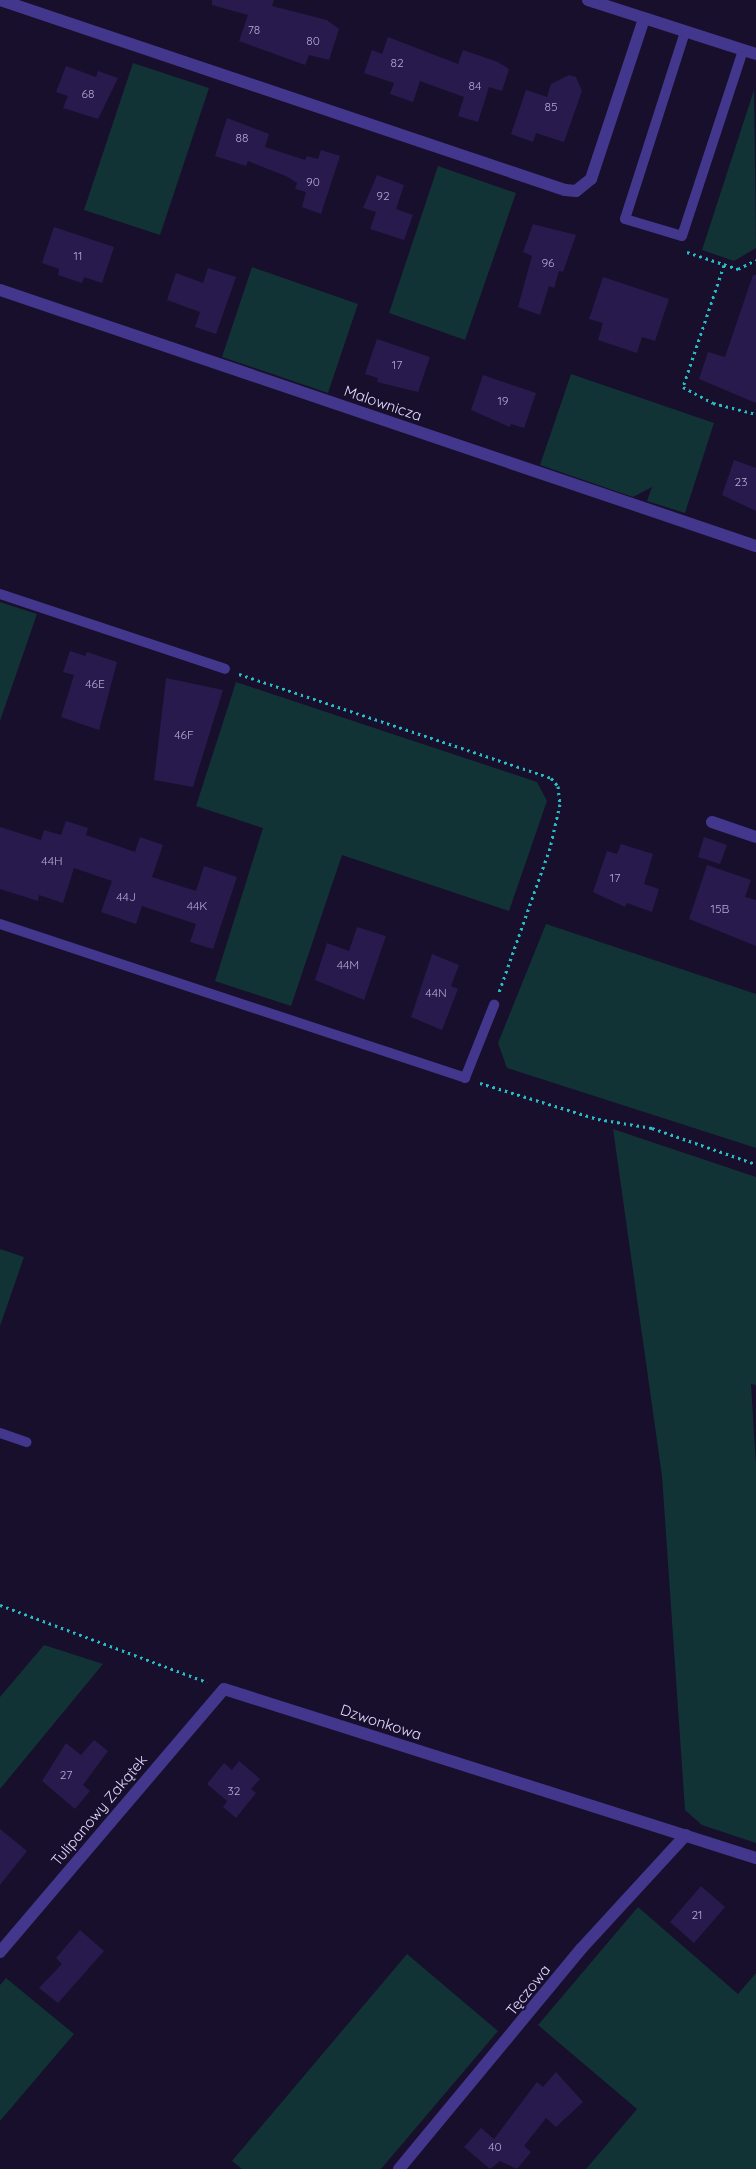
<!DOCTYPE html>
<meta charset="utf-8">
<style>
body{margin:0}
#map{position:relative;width:756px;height:2169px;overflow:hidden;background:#170f2b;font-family:Quicksand,sans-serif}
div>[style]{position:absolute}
.green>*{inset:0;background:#113335}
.building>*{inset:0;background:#291a4d}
.path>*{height:3px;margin-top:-1.5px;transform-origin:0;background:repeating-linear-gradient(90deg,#28bdc4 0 2.5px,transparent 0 6.5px)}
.service>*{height:10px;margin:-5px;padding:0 5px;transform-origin:5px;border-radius:5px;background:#43378d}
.minor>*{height:12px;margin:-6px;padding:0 6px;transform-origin:6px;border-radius:6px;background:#43378d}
span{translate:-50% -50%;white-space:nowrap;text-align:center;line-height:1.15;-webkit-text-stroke:4px #170f2b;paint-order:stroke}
.number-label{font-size:12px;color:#b3a9d2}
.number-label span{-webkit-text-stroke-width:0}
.street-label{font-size:15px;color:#e1d9ff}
</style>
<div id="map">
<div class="green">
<i style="clip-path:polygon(133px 63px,209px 88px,160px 235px,84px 210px)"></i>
<i style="clip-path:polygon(754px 90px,756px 248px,734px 261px,702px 250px)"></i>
<i style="clip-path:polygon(438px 166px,516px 193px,465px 340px,389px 313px)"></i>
<i style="clip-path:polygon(252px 267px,358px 304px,328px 393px,222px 357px)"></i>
<i style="clip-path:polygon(571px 374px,714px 423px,685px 513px,647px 501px,652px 487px,633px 497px,540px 465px)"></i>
<i style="clip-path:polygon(0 602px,37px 614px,0 721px)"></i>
<i style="clip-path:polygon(236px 682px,537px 782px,547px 801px,509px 911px,342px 855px,291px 1006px,215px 981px,263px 828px,196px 806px)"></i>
<i style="clip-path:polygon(546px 924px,756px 994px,756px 1148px,507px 1068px,498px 1043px)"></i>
<i style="clip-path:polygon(613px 1129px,756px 1177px,756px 1385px,751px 1384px,756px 1465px,756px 1843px,702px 1825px,685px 1810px,662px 1476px)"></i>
<i style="clip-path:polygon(0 1249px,24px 1257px,0 1326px)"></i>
<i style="clip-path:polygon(44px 1645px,103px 1664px,0 1789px,0 1697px)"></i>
<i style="clip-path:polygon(638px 1907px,738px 1994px,756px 1973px,756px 2169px,586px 2169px,637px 2109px,538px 2025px)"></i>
<i style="clip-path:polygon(407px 1954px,498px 2031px,381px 2169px,242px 2169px,232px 2161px)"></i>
<i style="clip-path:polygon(6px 1978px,74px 2034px,0 2121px,0 1985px)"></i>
</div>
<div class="building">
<i style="clip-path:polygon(212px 0,274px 0,272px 6px,327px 20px,339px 29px,329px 60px,309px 55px,305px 65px,239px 41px,248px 15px,212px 5px)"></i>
<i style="clip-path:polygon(388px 37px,458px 64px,463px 50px,498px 62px,509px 69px,502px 91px,489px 87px,478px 122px,458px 116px,464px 97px,420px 81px,413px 102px,390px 94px,394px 83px,364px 73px,372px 50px,382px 54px)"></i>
<i style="clip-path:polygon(66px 66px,96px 77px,98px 71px,118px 78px,98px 119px,63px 108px,68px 96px,56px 92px)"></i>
<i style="clip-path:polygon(569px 75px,576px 77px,582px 91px,564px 142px,536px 133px,533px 142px,511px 134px,526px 90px,547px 97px,551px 84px)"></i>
<i style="clip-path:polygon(227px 118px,269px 134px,265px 147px,305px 160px,307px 156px,318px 159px,321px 150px,340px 156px,321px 214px,302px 207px,306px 192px,295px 189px,297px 183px,288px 177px,248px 161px,246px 166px,215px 156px)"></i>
<i style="clip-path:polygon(377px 175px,404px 185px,396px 209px,413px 215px,404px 240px,370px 229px,376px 212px,363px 208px)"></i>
<i style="clip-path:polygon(533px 224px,576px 235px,563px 272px,559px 271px,554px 288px,549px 286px,540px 315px,518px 307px,532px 256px,523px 252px)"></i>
<i style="clip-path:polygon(54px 227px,114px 247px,102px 283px,84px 277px,82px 283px,58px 275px,59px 269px,42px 263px)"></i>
<i style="clip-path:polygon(208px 268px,236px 277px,216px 334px,195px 327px,200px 312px,167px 300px,176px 273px,203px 283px)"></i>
<i style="clip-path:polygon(753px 275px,756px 275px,756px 403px,699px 379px,708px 352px,725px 357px)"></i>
<i style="clip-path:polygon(603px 277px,669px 299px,655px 341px,642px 337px,637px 353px,598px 340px,603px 323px,589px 319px)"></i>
<i style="clip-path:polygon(377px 339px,430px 357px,418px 392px,377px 382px,378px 378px,365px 374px)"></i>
<i style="clip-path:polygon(483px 375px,536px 393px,524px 428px,511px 424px,510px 427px,471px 410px)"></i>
<i style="clip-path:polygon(734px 460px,756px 468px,756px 511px,722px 495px)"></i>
<i style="clip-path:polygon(70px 651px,85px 656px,87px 652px,117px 662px,99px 730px,61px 717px,74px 675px,63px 672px)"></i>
<i style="clip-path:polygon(166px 678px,223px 690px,193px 787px,154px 780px)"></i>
<i style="clip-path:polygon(66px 821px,88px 828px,86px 835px,135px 852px,140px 837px,163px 845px,152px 877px,196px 891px,204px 866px,237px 877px,213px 949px,190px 942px,196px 924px,142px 906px,136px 924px,101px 912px,112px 881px,74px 868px,63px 903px,39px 895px,38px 901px,0 889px,0 827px,41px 840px,44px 830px,61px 835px)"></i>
<i style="clip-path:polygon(704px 837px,727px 845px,720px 864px,698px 857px)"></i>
<i style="clip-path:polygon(621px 844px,653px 854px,644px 884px,659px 889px,652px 912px,627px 903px,625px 907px,593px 892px,607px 851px,617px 854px)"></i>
<i style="clip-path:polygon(707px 865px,751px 880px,745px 897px,756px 900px,756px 946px,689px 919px)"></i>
<i style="clip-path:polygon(357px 927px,386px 936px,364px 1000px,315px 980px,327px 943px,349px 951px)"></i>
<i style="clip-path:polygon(432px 954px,459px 965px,451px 986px,458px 989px,442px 1030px,411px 1017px)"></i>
<i style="clip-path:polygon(94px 1740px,108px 1751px,83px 1785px,90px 1791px,75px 1809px,42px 1781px,66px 1743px,81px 1755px)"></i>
<i style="clip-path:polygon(239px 1761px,260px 1779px,251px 1789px,256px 1793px,236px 1818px,223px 1807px,227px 1801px,207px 1784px,224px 1763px,232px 1770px)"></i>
<i style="clip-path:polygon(0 1829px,27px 1851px,0 1885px)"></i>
<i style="clip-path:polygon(701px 1886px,725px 1907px,694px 1943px,670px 1922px)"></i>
<i style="clip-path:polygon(80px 1930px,104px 1951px,58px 2003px,39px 1988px,62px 1964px,56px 1958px)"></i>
<i style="clip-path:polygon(556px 2072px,583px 2102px,556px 2127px,546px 2118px,524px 2146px,531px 2152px,517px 2169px,500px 2161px,490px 2169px,464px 2147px,481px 2128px,494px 2139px,537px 2082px,543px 2087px)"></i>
</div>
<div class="path">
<i style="left:687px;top:252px;width:54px;rotate:18.4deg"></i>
<i style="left:738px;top:269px;width:20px;rotate:-27deg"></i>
<i style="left:724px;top:265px;width:129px;rotate:108.6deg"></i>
<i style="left:683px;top:387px;width:34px;rotate:28deg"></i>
<i style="left:713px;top:403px;width:44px;rotate:14.3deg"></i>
<i style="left:239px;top:674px;width:329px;rotate:18.4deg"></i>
<i style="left:551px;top:778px;width:11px;rotate:49deg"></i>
<i style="left:558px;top:786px;width:18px;rotate:84deg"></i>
<i style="left:560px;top:804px;width:45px;rotate:102.8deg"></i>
<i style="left:550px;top:848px;width:153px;rotate:109.5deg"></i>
<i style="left:480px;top:1083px;width:123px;rotate:17deg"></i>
<i style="left:598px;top:1119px;width:55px;rotate:9.5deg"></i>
<i style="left:652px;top:1128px;width:110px;rotate:19.1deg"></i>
<i style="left:0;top:1605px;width:221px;rotate:20.4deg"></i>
</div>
<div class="service">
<i style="left:685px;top:32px;width:196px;rotate:107.8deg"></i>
<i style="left:625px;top:219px;width:59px;rotate:16.6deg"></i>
<i style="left:682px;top:236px;width:196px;rotate:-71.8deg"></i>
<i style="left:0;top:594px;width:237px;rotate:18.4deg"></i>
<i style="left:0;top:924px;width:490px;rotate:18.3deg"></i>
<i style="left:465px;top:1078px;width:79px;rotate:-68.3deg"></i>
<i style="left:0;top:1433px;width:28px;rotate:19deg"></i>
</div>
<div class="minor">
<i style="left:0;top:0;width:596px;rotate:18.59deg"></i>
<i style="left:565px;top:190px;width:11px;rotate:5deg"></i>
<i style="left:576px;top:191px;width:19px;rotate:-39deg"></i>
<i style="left:591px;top:179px;width:169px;rotate:-71.7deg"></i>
<i style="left:588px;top:0;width:176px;rotate:17.8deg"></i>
<i style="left:0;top:290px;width:798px;rotate:18.71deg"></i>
<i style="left:712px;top:822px;width:46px;rotate:18.8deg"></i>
<i style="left:0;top:1952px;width:345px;rotate:-49.6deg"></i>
<i style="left:224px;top:1689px;width:558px;rotate:17.62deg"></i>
<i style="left:399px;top:2169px;width:286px;rotate:-50.4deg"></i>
<i style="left:581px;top:1949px;width:155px;rotate:-47.4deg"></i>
</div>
<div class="number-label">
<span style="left:254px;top:30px">78</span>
<span style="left:313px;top:41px">80</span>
<span style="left:397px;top:63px">82</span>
<span style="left:475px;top:86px">84</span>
<span style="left:88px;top:94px">68</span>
<span style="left:551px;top:107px">85</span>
<span style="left:242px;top:138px">88</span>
<span style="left:313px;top:182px">90</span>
<span style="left:383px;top:196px">92</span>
<span style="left:78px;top:256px">11</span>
<span style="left:548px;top:263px">96</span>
<span style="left:397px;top:365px">17</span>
<span style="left:503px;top:401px">19</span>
<span style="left:741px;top:482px">23</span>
<span style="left:95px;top:684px">46E</span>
<span style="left:184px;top:735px">46F</span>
<span style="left:52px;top:861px">44H</span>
<span style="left:615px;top:878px">17</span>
<span style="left:126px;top:897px">44J</span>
<span style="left:197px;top:906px">44K</span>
<span style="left:720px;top:909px">15B</span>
<span style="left:348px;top:965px">44M</span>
<span style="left:436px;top:993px">44N</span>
<span style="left:66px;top:1775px">27</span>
<span style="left:234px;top:1791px">32</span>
<span style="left:697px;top:1915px">21</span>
<span style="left:495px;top:2147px">40</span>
</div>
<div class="street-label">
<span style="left:383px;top:403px;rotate:19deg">Malownicza</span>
<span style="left:381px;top:1722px;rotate:18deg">Dzwonkowa</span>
<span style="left:99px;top:1810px;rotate:-50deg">Tulipanowy Zakątek</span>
<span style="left:528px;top:1990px;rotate:-51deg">Tęczowa</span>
</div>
</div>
